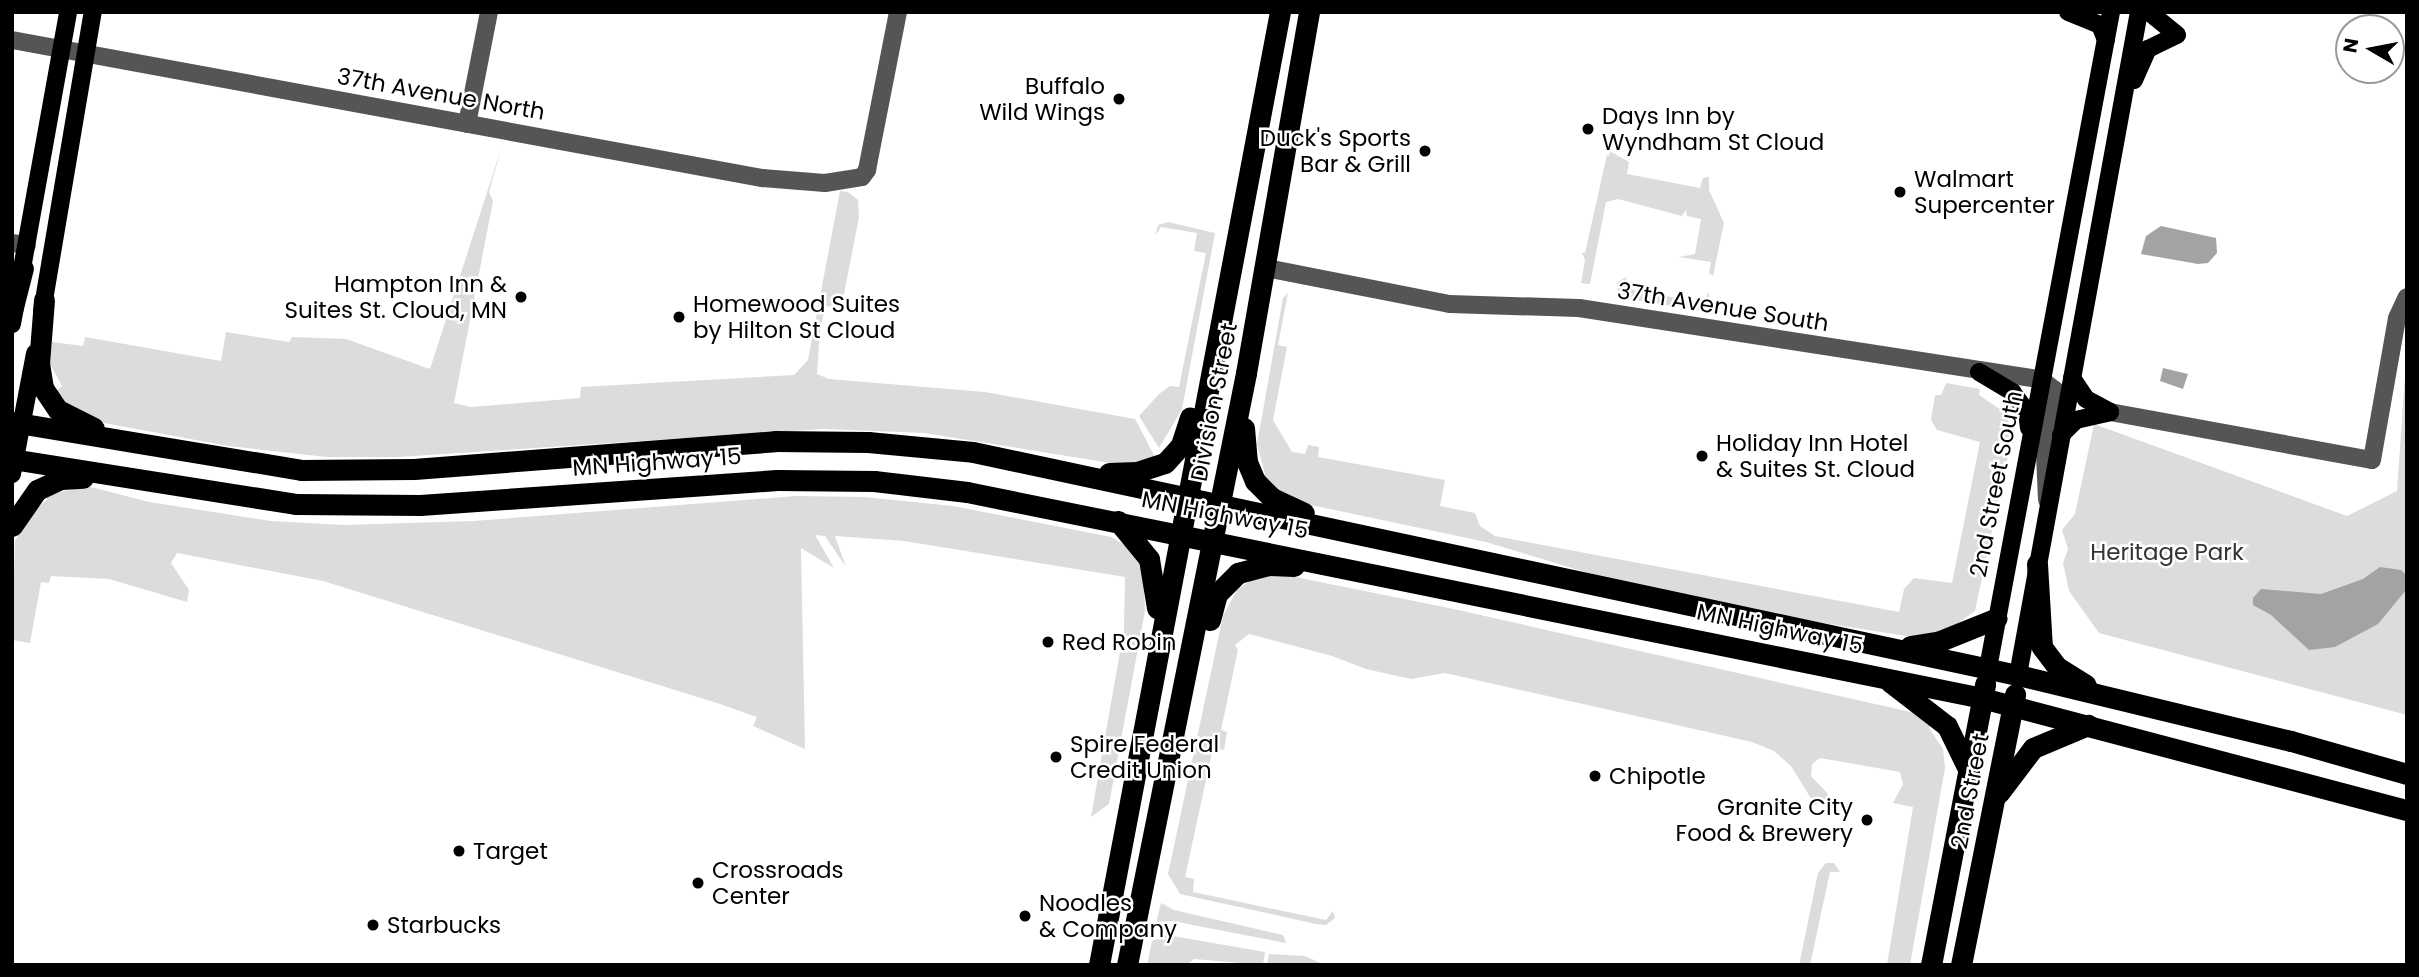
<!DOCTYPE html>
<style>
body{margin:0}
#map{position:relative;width:2419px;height:977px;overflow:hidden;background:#fff;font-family:Poppins,sans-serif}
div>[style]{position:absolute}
.green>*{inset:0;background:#dcdcdc}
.water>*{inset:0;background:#a3a3a3}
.minor>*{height:18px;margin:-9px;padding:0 9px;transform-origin:9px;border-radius:9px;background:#555}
.major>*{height:18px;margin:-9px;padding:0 9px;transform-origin:9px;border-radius:9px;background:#000}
.highway>*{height:21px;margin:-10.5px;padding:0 10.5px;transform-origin:10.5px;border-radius:10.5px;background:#000}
.dots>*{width:19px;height:19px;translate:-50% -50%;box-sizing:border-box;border:4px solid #fff;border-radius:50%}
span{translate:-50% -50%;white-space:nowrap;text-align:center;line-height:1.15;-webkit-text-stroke:5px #fff;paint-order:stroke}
.poi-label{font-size:23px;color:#000}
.right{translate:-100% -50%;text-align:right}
.left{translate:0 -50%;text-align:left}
.street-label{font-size:23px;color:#000}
.park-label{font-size:23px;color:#333}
.frame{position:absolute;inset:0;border:14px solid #000;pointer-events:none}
.north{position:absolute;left:2335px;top:14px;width:70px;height:70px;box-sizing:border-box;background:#fff;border:2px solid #999;border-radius:50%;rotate:280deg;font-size:19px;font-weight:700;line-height:28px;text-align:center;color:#000}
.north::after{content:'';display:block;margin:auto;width:24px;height:32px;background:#000;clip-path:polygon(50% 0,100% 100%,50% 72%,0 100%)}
</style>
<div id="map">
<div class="green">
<i style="clip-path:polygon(502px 146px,489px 192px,493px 201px,454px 403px,471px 407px,580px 398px,581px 387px,794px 375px,808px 360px,840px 191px,848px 192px,858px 200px,859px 217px,841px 309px,826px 306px,820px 329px,817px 374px,829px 379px,985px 392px,1135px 419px,1155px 457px,1123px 465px,924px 433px,824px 429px,398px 457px,327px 457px,228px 446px,104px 423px,83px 416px,54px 393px,62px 386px,50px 364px,52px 342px,83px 346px,85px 337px,221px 361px,226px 332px,289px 342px,292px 337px,346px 339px,430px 369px)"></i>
<i style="clip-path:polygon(1608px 150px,1629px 162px,1627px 174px,1700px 188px,1703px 178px,1709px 177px,1709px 190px,1724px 223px,1713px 276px,1709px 273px,1711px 262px,1679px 257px,1695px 254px,1701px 219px,1687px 216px,1686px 210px,1682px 216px,1618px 199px,1606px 202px,1590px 284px,1581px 283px,1585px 260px,1582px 253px,1585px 253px)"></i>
<i style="clip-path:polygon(1168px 222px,1215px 233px,1182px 409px,1159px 448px,1139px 416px,1159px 394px,1170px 386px,1179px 387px,1206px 253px,1194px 251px,1197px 233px,1161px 227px,1155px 236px,1158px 225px)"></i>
<i style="clip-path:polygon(1626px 277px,1629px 289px,1703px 303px,1709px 292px,1709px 307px,1703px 311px,1618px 297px,1617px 282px)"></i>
<i style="clip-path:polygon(1288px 293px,1278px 345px,1287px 347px,1273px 420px,1292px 452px,1305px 454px,1308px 445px,1319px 447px,1318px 457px,1445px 480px,1440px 506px,1475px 513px,1480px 526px,1495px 536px,1899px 612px,1904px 589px,1914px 578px,1952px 583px,1980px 442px,1937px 430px,1931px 420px,1935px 395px,1941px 395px,1946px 383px,1980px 389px,1979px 395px,2007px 414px,2012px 437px,1975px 611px,1957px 624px,1919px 638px,1792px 618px,1595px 575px,1486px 542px,1292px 501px,1261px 477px,1265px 474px,1257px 444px,1283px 298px)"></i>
<i style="clip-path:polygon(2407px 345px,2407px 715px,2099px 633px,2069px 591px,2063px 563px,2068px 549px,2062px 530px,2075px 514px,2094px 424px,2347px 516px,2397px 491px)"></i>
<i style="clip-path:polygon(87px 486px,149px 502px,271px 521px,344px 525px,473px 521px,796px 496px,864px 497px,953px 506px,1111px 537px,1130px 548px,1143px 569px,1145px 611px,1109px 804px,1091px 817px,1124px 629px,1125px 577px,904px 541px,835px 536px,846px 567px,825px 536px,815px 535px,834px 568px,801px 548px,805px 749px,753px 726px,757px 717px,717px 703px,323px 581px,177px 553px,171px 563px,189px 590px,187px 602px,109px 579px,51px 576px,49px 583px,41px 582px,30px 643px,12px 640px,15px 541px,30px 514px,47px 500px,46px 495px)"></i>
<i style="clip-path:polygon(1260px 574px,1290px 576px,1449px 608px,1915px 713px,1932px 724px,1929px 728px,1943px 749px,1945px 768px,1910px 965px,1887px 965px,1913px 807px,1893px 803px,1903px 784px,1900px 772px,1820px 758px,1812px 764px,1811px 776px,1828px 794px,1827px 800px,1815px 805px,1791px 766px,1774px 751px,1752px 742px,1445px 673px,1411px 679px,1366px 669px,1332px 656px,1249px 634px,1235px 645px,1238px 650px,1221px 730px,1227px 732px,1224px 750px,1213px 748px,1185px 877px,1194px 879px,1193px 892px,1326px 920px,1333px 911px,1335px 918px,1326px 925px,1316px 924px,1180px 894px,1168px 874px,1223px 616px,1237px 590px)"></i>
<i style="clip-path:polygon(1826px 863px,1834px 863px,1840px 872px,1830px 872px,1810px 965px,1799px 965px,1818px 873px)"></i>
<i style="clip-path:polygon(1161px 903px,1174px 910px,1283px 935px,1286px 943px,1172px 921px,1156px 923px)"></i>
<i style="clip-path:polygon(1167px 935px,1265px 952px,1263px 965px,1194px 959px,1187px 965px,1147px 965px,1152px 941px)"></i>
<i style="clip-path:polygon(1269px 954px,1305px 956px,1325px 965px,1267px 965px)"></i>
</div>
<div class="water">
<i style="clip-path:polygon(2161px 226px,2216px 238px,2217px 253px,2208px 263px,2198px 264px,2141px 254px,2146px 236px)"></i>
<i style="clip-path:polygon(2163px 368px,2188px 374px,2183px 389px,2160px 381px)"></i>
<i style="clip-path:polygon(2380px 567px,2401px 570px,2407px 576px,2406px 590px,2378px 624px,2335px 647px,2309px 650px,2271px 615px,2253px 605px,2253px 598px,2261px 589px,2321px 594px,2363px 579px)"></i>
</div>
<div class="minor">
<i style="left:12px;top:40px;width:763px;rotate:10.43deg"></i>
<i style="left:762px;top:178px;width:63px;rotate:4.5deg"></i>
<i style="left:825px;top:183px;width:37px;rotate:-9deg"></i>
<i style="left:862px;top:177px;width:9px;rotate:-54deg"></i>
<i style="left:867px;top:170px;width:161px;rotate:-78.9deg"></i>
<i style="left:467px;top:124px;width:114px;rotate:-78.9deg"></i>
<i style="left:12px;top:243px;width:15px;rotate:8deg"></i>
<i style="left:1266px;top:268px;width:187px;rotate:11.1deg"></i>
<i style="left:1450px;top:304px;width:129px;rotate:1.8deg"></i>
<i style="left:1579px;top:308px;width:469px;rotate:8.8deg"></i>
<i style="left:2042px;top:380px;width:16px;rotate:38deg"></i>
<i style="left:2055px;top:390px;width:65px;rotate:98.9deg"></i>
<i style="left:2045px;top:454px;width:46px;rotate:87.5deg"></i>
<i style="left:2110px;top:412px;width:266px;rotate:10.4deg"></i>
<i style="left:2372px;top:460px;width:144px;rotate:-80deg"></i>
<i style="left:2397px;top:318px;width:23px;rotate:-65deg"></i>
</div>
<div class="major">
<i style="left:2068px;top:12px;width:35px;rotate:22deg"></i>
<i style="left:2100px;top:25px;width:16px;rotate:68deg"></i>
<i style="left:2149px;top:12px;width:36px;rotate:39deg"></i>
<i style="left:2134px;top:80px;width:34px;rotate:-66deg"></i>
<i style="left:2148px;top:49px;width:32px;rotate:-26deg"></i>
<i style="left:42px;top:312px;width:304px;rotate:-80.4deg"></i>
<i style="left:12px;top:324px;width:317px;rotate:-79.8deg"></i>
<i style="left:1979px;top:372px;width:39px;rotate:31deg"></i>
<i style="left:2012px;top:392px;width:25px;rotate:53deg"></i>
<i style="left:2027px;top:412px;width:16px;rotate:83deg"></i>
<i style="left:2072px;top:378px;width:25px;rotate:56deg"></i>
<i style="left:2086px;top:399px;width:27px;rotate:28deg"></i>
<i style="left:2061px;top:435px;width:21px;rotate:-45deg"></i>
<i style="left:2076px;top:420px;width:35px;rotate:-13deg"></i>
<i style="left:12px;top:474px;width:123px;rotate:-79.2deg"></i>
<i style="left:1988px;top:668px;width:667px;rotate:-79.38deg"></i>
<i style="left:2018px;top:675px;width:674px;rotate:-79.66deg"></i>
</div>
<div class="highway">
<i style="left:44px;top:300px;width:63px;rotate:94.5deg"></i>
<i style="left:39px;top:363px;width:25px;rotate:81deg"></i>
<i style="left:43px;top:388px;width:27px;rotate:56deg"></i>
<i style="left:58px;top:410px;width:40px;rotate:26.6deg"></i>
<i style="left:12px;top:311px;width:44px;rotate:-75.7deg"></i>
<i style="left:12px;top:422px;width:293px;rotate:9.4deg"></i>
<i style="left:301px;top:470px;width:113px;rotate:-0.5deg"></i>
<i style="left:414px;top:469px;width:362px;rotate:-4.4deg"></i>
<i style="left:775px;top:441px;width:93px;rotate:0.6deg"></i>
<i style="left:868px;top:442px;width:105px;rotate:5.4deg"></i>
<i style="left:973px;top:452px;width:1069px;rotate:12.05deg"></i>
<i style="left:2018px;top:675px;width:281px;rotate:13.6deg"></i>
<i style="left:2291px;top:741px;width:121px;rotate:15.9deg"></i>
<i style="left:1244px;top:428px;width:34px;rotate:85deg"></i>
<i style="left:1247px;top:462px;width:21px;rotate:67deg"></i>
<i style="left:1255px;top:481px;width:24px;rotate:45deg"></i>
<i style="left:1272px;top:498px;width:35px;rotate:25deg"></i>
<i style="left:12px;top:459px;width:287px;rotate:9deg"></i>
<i style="left:295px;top:504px;width:125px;rotate:0.5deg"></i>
<i style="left:420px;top:505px;width:358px;rotate:-4deg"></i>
<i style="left:777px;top:480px;width:97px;rotate:0.6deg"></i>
<i style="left:874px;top:481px;width:94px;rotate:6.7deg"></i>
<i style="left:967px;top:492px;width:1036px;rotate:11.47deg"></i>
<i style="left:1982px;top:698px;width:440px;rotate:14.8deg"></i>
<i style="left:1109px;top:473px;width:28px;rotate:-2deg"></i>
<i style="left:1137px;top:472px;width:29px;rotate:-18deg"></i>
<i style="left:1165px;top:463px;width:24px;rotate:-48deg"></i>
<i style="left:1181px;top:445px;width:29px;rotate:-72deg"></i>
<i style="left:1118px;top:521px;width:49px;rotate:50.8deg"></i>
<i style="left:1149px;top:559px;width:50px;rotate:80.7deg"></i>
<i style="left:12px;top:526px;width:44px;rotate:-55.2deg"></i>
<i style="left:37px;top:490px;width:26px;rotate:-25deg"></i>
<i style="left:61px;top:479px;width:22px;rotate:-3deg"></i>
<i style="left:2037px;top:564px;width:83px;rotate:86.6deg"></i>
<i style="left:2042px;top:647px;width:25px;rotate:53deg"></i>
<i style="left:2057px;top:667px;width:34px;rotate:32deg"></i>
<i style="left:1210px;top:620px;width:27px;rotate:-75deg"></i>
<i style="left:1217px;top:594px;width:30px;rotate:-45deg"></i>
<i style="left:1238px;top:573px;width:30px;rotate:-15deg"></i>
<i style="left:1267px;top:565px;width:27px;rotate:2deg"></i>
<i style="left:1910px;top:646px;width:30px;rotate:-9deg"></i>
<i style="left:1940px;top:641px;width:61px;rotate:-22deg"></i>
<i style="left:1890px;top:682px;width:72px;rotate:37.7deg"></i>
<i style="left:1947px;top:726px;width:50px;rotate:63.9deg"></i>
<i style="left:1999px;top:793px;width:56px;rotate:-52.9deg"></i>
<i style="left:2033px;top:748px;width:60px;rotate:-22.7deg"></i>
<i style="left:1099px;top:965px;width:970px;rotate:-79.25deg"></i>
<i style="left:1127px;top:965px;width:604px;rotate:-78.63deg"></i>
<i style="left:1246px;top:373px;width:366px;rotate:-80.1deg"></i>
<i style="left:1931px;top:965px;width:286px;rotate:-79.1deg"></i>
<i style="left:1961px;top:965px;width:276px;rotate:-78.7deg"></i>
</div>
<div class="dots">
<i style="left:1119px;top:99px;background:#000"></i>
<i style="left:1588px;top:129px;background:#000"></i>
<i style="left:1425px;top:151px;background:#000"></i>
<i style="left:1900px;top:192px;background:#000"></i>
<i style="left:521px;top:297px;background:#000"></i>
<i style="left:679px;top:317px;background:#000"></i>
<i style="left:1702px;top:456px;background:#000"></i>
<i style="left:1048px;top:642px;background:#000"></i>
<i style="left:1056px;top:757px;background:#000"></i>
<i style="left:1595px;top:776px;background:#000"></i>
<i style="left:1867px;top:820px;background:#000"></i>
<i style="left:459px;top:851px;background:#000"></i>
<i style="left:698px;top:883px;background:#000"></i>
<i style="left:1025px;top:916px;background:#000"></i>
<i style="left:373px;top:925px;background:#000"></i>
</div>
<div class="poi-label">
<span class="right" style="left:1105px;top:99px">Buffalo<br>Wild Wings</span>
<span class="left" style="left:1602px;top:129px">Days Inn by<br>Wyndham St Cloud</span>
<span class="right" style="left:1411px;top:151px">Duck's Sports<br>Bar &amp; Grill</span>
<span class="left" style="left:1914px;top:192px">Walmart<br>Supercenter</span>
<span class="right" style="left:507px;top:297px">Hampton Inn &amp;<br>Suites St. Cloud, MN</span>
<span class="left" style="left:693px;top:317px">Homewood Suites<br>by Hilton St Cloud</span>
<span class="left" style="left:1716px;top:456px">Holiday Inn Hotel<br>&amp; Suites St. Cloud</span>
<span class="left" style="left:1062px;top:642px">Red Robin</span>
<span class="left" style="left:1070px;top:757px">Spire Federal<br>Credit Union</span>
<span class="left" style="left:1609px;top:776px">Chipotle</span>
<span class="right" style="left:1853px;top:820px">Granite City<br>Food &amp; Brewery</span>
<span class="left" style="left:473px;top:851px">Target</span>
<span class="left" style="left:712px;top:883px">Crossroads<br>Center</span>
<span class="left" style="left:1039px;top:916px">Noodles<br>&amp; Company</span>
<span class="left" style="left:387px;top:925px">Starbucks</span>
</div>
<div class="street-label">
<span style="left:441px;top:94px;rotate:10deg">37th Avenue North</span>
<span style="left:1723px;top:307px;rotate:9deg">37th Avenue South</span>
<span style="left:1214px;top:402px;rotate:-79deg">Division Street</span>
<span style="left:657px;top:462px;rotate:-4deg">MN Highway 15</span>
<span style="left:1996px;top:484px;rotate:-79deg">2nd Street South</span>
<span style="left:1225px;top:515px;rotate:11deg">MN Highway 15</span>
<span style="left:1780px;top:629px;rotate:12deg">MN Highway 15</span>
<span style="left:1970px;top:791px;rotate:-79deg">2nd Street</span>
</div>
<div class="park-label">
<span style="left:2167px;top:552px">Heritage Park</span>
</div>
<div class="frame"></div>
<div class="north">N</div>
</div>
